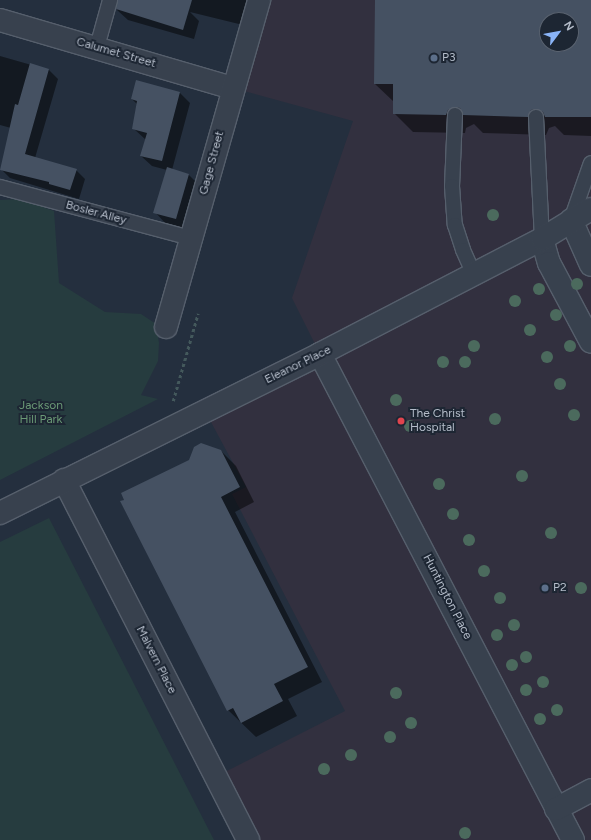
<!DOCTYPE html>
<style>
body{margin:0}
#map{position:relative;width:591px;height:840px;overflow:hidden;background:#242f3e;font-family:Figtree,sans-serif}
div>[style]{position:absolute}
.medical>*{inset:0;background:#32303f}
.green>*{inset:0;background:#263c3f}
.shadow>*{inset:0;background:#0007}
.building>*{inset:0;background:#455162}
.path>*{height:2.5px;margin-top:-1.25px;transform-origin:0;background:repeating-linear-gradient(90deg,#44595c 0 3px,transparent 0 6px)}
.roads{filter:drop-shadow(1px 0 #565f6c) drop-shadow(-1px 0 #565f6c) drop-shadow(0 1px #565f6c) drop-shadow(0 -1px #565f6c)}
.lane>*{height:14px;margin:-7px;padding:0 7px;transform-origin:7px;border-radius:7px;background:#38414e}
.street>*{height:22px;margin:-11px;padding:0 11px;transform-origin:11px;border-radius:11px;background:#38414e}
.trees>*{width:12px;height:12px;margin:-6px;border-radius:50%;background:#4b6a5d}
.dots>*{width:11px;height:11px;translate:-50% -50%;box-sizing:border-box;border:2px solid #1d2633;border-radius:50%}
span{translate:-50% -50%;white-space:nowrap;text-align:center;line-height:1.15;-webkit-text-stroke:4px #1d2633;paint-order:stroke}
.street-label{font-size:12px;color:#b4bcc9}
.poi-label{font-size:12px;color:#b4bcc9}
.left{translate:0 -50%;text-align:left}
.park-label{font-size:12px;color:#6b9a76}
.north{position:absolute;left:539px;top:12px;width:40px;height:40px;box-sizing:border-box;background:#1d2633;border:1px solid #59626f;border-radius:50%;rotate:58deg;font-size:11px;font-weight:700;line-height:16px;text-align:center;color:#b4bcc9}
.north::after{content:'';display:block;margin:auto;width:14px;height:18px;background:#8ab4f8;clip-path:polygon(50% 0,100% 100%,50% 72%,0 100%)}
</style>
<div id="map">
<div class="medical">
<i style="clip-path:polygon(evenodd,257px 0,591px 0,591px 840px,248px 840px,215px 777px,345px 711px,232px 494px,246px 487px,205px 411px,320px 354px,292px 298px,353px 121px,233px 88px,257px 0,547px 20px,571px 20px,571px 44px,547px 44px,547px 20px)"></i>
</div>
<div class="green">
<i style="clip-path:polygon(20px 199px,54px 211px,59px 283px,105px 312px,141px 314px,156px 324px,159px 343px,158px 361px,141px 395px,158px 399px,0 480px,0 200px)"></i>
<i style="clip-path:polygon(49px 518px,214px 840px,0 840px,0 542px)"></i>
</div>
<div class="shadow">
<i style="clip-path:polygon(119px 0,249px 0,243px 25px,190px 12px,199px 21px,194px 39px,128px 20px,117px 10px)"></i>
<i style="clip-path:polygon(evenodd,376px 0,591px 0,591px 136px,564px 135px,555px 126px,549px 128px,546px 135px,483px 133px,474px 124px,466px 128px,465px 133px,413px 132px,394px 113px,394px 102px,375px 84px,376px 0,547px 20px,571px 20px,571px 44px,547px 44px,547px 20px)"></i>
<i style="clip-path:polygon(0 56px,49px 70px,58px 79px,35px 158px,76px 170px,85px 179px,79px 199px,10px 178px,1px 169px,11px 128px,0 125px)"></i>
<i style="clip-path:polygon(180px 93px,190px 103px,172px 170px,188px 174px,199px 185px,186px 229px,165px 223px,155px 212px,167px 170px,152px 166px,141px 156px,146px 140px,133px 128px,137px 104px,132px 99px)"></i>
<i style="clip-path:polygon(220px 450px,236px 466px,254px 502px,235px 512px,322px 682px,288px 699px,297px 716px,256px 737px,228px 710px,121px 502px)"></i>
</div>
<div class="building">
<i style="clip-path:polygon(118px 0,192px 0,183px 30px,116px 9px)"></i>
<i style="clip-path:polygon(evenodd,375px 0,591px 0,591px 117px,545px 117px,543px 112px,536px 109px,531px 110px,528px 117px,463px 115px,460px 108px,455px 107px,448px 110px,446px 115px,393px 114px,393px 84px,374px 84px,375px 0,547px 20px,571px 20px,571px 44px,547px 44px,547px 20px)"></i>
<i style="clip-path:polygon(30px 63px,49px 69px,25px 154px,77px 169px,70px 190px,49px 184px,49px 182px,0 170px,15px 104px,18px 105px)"></i>
<i style="clip-path:polygon(136px 80px,180px 92px,162px 161px,140px 156px,147px 133px,132px 129px,137px 101px,131px 99px)"></i>
<i style="clip-path:polygon(167px 167px,189px 174px,176px 219px,153px 213px)"></i>
<i style="clip-path:polygon(201px 443px,221px 450px,240px 487px,221px 497px,308px 667px,274px 684px,283px 701px,241px 723px,233px 708px,227px 711px,120px 501px,124px 500px,121px 493px,189px 460px,194px 447px)"></i>
</div>
<div class="path">
<i style="left:173px;top:401px;width:91px;rotate:-74.1deg"></i>
</div>
<div class="roads">
<div class="lane">
<i style="left:97px;top:47px;width:49px;rotate:-74.5deg"></i>
<i style="left:455px;top:115px;width:71px;rotate:92.4deg"></i>
<i style="left:452px;top:186px;width:39px;rotate:86deg"></i>
<i style="left:455px;top:225px;width:26px;rotate:72deg"></i>
<i style="left:463px;top:250px;width:27px;rotate:66deg"></i>
<i style="left:536px;top:117px;width:122px;rotate:87.2deg"></i>
<i style="left:0;top:187px;width:198px;rotate:15deg"></i>
<i style="left:571px;top:220px;width:60px;rotate:-70.7deg"></i>
</div>
<div class="street">
<i style="left:0;top:20px;width:243px;rotate:16.3deg"></i>
<i style="left:571px;top:220px;width:49px;rotate:66deg"></i>
<i style="left:542px;top:239px;width:25px;rotate:74deg"></i>
<i style="left:549px;top:263px;width:89px;rotate:62deg"></i>
<i style="left:166px;top:327px;width:340px;rotate:-74.1deg"></i>
<i style="left:320px;top:354px;width:548px;rotate:62.5deg"></i>
<i style="left:64px;top:480px;width:404px;rotate:62.9deg"></i>
<i style="left:0;top:513px;width:357px;rotate:-26.4deg"></i>
<i style="left:320px;top:354px;width:250px;rotate:-27.4deg"></i>
<i style="left:542px;top:239px;width:57px;rotate:-31.5deg"></i>
<i style="left:556px;top:809px;width:40px;rotate:-28deg"></i>
</div>
</div>
<div class="trees">
<i style="left:493px;top:215px"></i>
<i style="left:577px;top:284px"></i>
<i style="left:539px;top:289px"></i>
<i style="left:515px;top:301px"></i>
<i style="left:556px;top:315px"></i>
<i style="left:530px;top:330px"></i>
<i style="left:474px;top:346px"></i>
<i style="left:570px;top:346px"></i>
<i style="left:547px;top:357px"></i>
<i style="left:443px;top:362px"></i>
<i style="left:465px;top:362px"></i>
<i style="left:560px;top:384px"></i>
<i style="left:396px;top:400px"></i>
<i style="left:574px;top:415px"></i>
<i style="left:495px;top:419px"></i>
<i style="left:410px;top:426px"></i>
<i style="left:522px;top:476px"></i>
<i style="left:439px;top:484px"></i>
<i style="left:453px;top:514px"></i>
<i style="left:551px;top:533px"></i>
<i style="left:469px;top:540px"></i>
<i style="left:484px;top:571px"></i>
<i style="left:581px;top:588px"></i>
<i style="left:500px;top:598px"></i>
<i style="left:514px;top:625px"></i>
<i style="left:497px;top:635px"></i>
<i style="left:526px;top:657px"></i>
<i style="left:512px;top:665px"></i>
<i style="left:543px;top:682px"></i>
<i style="left:526px;top:690px"></i>
<i style="left:396px;top:693px"></i>
<i style="left:557px;top:710px"></i>
<i style="left:540px;top:719px"></i>
<i style="left:411px;top:723px"></i>
<i style="left:390px;top:737px"></i>
<i style="left:351px;top:755px"></i>
<i style="left:324px;top:769px"></i>
<i style="left:465px;top:833px"></i>
</div>
<div class="dots">
<i style="left:434px;top:58px;background:#5c6f8a"></i>
<i style="left:401px;top:421px;background:#e0444e"></i>
<i style="left:545px;top:588px;background:#5c6f8a"></i>
</div>
<div class="street-label">
<span style="left:116px;top:53px;rotate:16deg">Calumet Street</span>
<span style="left:212px;top:163px;rotate:-75deg">Gage Street</span>
<span style="left:96px;top:213px;rotate:15deg">Bosler Alley</span>
<span style="left:298px;top:365px;rotate:-26deg">Eleanor Place</span>
<span style="left:447px;top:597px;rotate:63deg">Huntington Place</span>
<span style="left:156px;top:660px;rotate:63deg">Malvern Place</span>
</div>
<div class="poi-label">
<span class="left" style="left:442px;top:58px">P3</span>
<span class="left" style="left:410px;top:421px">The Christ<br>Hospital</span>
<span class="left" style="left:553px;top:588px">P2</span>
</div>
<div class="park-label">
<span style="left:41px;top:413px">Jackson<br>Hill Park</span>
</div>
<div class="north">N</div>
</div>
